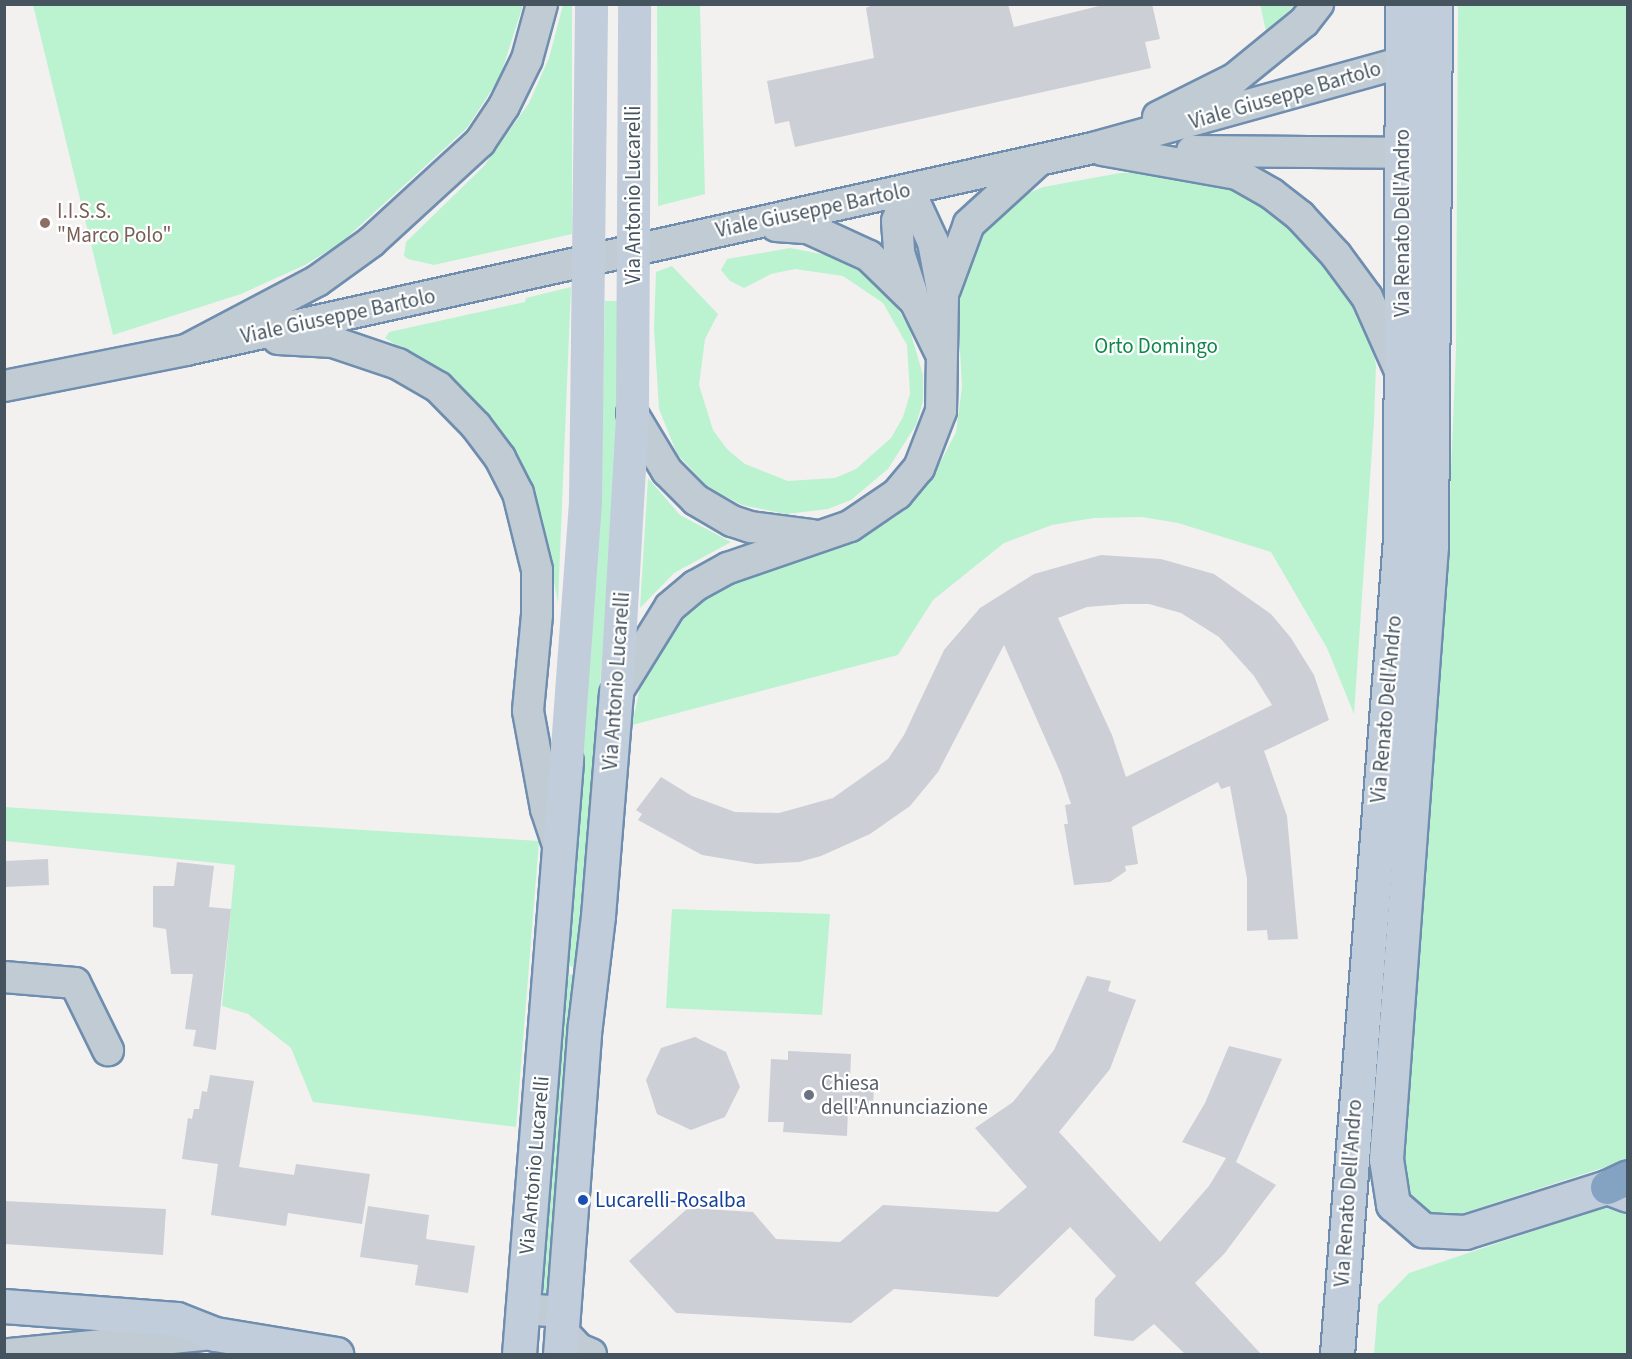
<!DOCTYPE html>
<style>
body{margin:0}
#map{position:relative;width:1632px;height:1359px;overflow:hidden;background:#f3f0f0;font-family:"Source Sans 3",sans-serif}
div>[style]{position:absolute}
.green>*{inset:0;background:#bbf3d1}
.building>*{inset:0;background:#cccfd5}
.roads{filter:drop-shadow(2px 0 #6f8eaf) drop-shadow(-2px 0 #6f8eaf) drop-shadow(0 2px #6f8eaf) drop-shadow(0 -2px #6f8eaf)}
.street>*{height:30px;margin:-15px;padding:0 15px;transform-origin:15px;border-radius:15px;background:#c0cbd3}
.secondary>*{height:33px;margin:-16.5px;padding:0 16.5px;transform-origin:16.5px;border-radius:16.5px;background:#c1cdda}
.highway>*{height:33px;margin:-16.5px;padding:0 16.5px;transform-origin:16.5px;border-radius:16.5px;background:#84a3c3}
.secondary-bridge>*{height:33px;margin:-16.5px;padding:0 16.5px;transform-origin:16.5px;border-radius:16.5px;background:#c1cdda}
.dots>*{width:16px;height:16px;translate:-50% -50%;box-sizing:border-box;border:3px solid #fff;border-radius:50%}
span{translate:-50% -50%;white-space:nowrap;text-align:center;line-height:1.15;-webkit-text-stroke:4.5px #fff;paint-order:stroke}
.street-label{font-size:21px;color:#46545f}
.education-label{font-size:21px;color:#785e54}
.left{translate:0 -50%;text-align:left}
.park-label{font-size:21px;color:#0f884b}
.worship-label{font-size:21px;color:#5b616d}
.transit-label{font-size:21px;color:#164399}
.frame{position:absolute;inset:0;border:6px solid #46545f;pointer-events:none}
</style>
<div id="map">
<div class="green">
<i style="clip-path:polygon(1260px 4px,1295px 4px,1295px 5px,1266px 31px)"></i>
<i style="clip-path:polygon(33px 5px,33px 4px,523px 5px,500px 77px,467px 128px,342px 242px,305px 265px,241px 294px,113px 335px)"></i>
<i style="clip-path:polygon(563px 5px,572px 5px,572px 234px,434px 265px,408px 259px,404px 256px,406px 242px,484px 166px,529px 103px,549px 58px)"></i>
<i style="clip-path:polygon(657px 5px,700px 5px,705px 194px,658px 206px)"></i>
<i style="clip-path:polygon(1458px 5px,1627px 5px,1627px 1160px,1448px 1218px,1413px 1208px,1397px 1177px,1450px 497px,1456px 349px)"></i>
<i style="clip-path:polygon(1120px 173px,1171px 173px,1220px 184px,1266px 203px,1315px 248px,1367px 322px,1376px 365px,1374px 421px,1354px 714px,1327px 648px,1271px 552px,1178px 523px,1142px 517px,1094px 518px,1052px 525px,1004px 543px,933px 600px,898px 655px,632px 725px,644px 669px,664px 633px,692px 604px,725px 584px,864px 536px,897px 516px,939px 465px,956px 432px,962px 387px,957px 294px,978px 235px,1019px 197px,1043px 187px)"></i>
<i style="clip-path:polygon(790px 248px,831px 256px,869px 276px,886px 291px,909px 327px,923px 375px,923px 401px,916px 425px,888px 469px,851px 500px,828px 509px,786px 514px,742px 505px,723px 495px,706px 485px,677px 454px,659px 409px,654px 328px,656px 272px,672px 266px,718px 314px,705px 339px,699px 385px,713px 430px,727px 449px,745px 464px,788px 481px,835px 478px,856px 469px,891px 438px,903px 417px,910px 394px,907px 345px,883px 303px,843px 276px,795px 269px,771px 274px,744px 288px,730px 281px,721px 270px,727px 259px)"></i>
<i style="clip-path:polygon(571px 287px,558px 603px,542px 517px,516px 455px,501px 432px,455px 383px,385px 338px,389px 332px,525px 302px,526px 298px)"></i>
<i style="clip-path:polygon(605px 301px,620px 301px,613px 512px,579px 967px,564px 966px,602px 435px)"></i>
<i style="clip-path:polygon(648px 478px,680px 515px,731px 542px,674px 573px,640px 608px)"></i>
<i style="clip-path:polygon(4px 807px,539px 841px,516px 1127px,313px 1102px,291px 1048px,248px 1014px,222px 1006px,235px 865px,5px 841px)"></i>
<i style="clip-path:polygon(672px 909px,830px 914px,822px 1015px,666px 1008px)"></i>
<i style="clip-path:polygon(564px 974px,578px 975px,549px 1298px,540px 1296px)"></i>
<i style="clip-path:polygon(1605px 1207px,1627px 1208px,1627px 1354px,1374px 1354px,1378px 1305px,1409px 1273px)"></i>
</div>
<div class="building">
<i style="clip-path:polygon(875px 4px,1008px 4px,1014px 27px,1107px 4px,1152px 4px,1160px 39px,1145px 42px,1151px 68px,795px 147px,789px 121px,775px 124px,767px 81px,874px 58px,866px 8px)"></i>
<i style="clip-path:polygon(evenodd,1101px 555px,1161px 559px,1214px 574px,1271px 614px,1291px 638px,1314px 675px,1329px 720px,1264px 751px,1287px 816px,1298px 939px,1268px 940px,1267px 930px,1247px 931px,1247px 879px,1230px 786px,1221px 789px,1218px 782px,1132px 827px,1138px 864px,1125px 866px,1126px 871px,1110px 882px,1074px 885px,1064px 824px,1068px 824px,1065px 805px,1071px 804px,1061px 774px,1004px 645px,938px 772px,910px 806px,870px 834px,821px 856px,799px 862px,756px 864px,702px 855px,638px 820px,642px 814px,636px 810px,661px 777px,692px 796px,735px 812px,779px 813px,833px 798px,888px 759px,904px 735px,944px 650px,980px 608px,1034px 574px,1101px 555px,1124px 604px,1149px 604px,1181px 613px,1219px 637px,1254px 676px,1272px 705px,1126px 777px,1112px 735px,1058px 618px,1087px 607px,1124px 604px)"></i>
<i style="clip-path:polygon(48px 859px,49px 885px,4px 887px,4px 861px)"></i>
<i style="clip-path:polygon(177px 862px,214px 866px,209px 907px,231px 909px,216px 1050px,193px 1046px,196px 1030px,185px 1029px,193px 974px,171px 974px,166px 929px,153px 927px,153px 886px,174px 886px)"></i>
<i style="clip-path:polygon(1087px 976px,1111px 981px,1108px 991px,1136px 1000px,1110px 1069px,1059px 1132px,1160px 1242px,1209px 1186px,1226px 1158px,1182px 1142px,1205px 1103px,1229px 1046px,1282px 1059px,1236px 1162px,1276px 1185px,1224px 1254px,1195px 1283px,1261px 1354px,1185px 1354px,1154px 1324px,1133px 1341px,1094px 1336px,1095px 1299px,1116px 1276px,1070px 1227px,998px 1297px,894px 1289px,851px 1323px,676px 1313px,629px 1261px,688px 1208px,753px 1212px,776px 1239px,840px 1242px,883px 1205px,998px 1212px,1027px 1187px,975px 1128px,1013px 1102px,1054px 1050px)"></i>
<i style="clip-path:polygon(695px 1037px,726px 1052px,740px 1087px,725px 1117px,691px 1130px,657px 1114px,646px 1080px,661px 1048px)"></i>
<i style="clip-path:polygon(788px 1051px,851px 1054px,850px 1082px,874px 1083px,873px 1111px,848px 1110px,847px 1136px,783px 1132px,784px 1122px,768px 1122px,771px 1059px,788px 1060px)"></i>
<i style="clip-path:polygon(210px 1075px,254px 1081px,239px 1167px,294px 1175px,296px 1164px,370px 1174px,362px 1224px,288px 1213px,286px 1226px,211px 1215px,218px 1164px,182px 1159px,188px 1118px,192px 1119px,194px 1109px,199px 1109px,202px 1091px,207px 1092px)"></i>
<i style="clip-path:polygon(4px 1201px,166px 1209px,163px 1255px,4px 1244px)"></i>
<i style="clip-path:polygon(368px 1206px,429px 1215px,426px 1239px,475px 1246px,468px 1293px,415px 1285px,418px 1265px,360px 1257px)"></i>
</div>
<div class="roads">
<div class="street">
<i style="left:1158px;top:117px;width:85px;rotate:-26.6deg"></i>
<i style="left:1234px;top:79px;width:90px;rotate:-39.2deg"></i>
<i style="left:1304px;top:22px;width:23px;rotate:-52deg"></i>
<i style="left:1102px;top:150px;width:137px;rotate:10.1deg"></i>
<i style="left:1237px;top:174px;width:40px;rotate:29.7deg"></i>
<i style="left:1272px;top:194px;width:36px;rotate:38deg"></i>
<i style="left:1300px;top:216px;width:53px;rotate:47.3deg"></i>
<i style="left:1336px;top:255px;width:52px;rotate:53.6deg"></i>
<i style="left:1367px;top:297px;width:81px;rotate:66deg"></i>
<i style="left:1192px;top:151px;width:234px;rotate:0.5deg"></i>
<i style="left:909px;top:190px;width:33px;rotate:111deg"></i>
<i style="left:897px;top:221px;width:32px;rotate:86deg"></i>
<i style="left:899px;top:253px;width:42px;rotate:72deg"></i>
<i style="left:776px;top:226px;width:32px;rotate:4deg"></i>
<i style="left:808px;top:228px;width:67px;rotate:24.7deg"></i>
<i style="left:869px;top:256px;width:64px;rotate:44.4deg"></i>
<i style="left:915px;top:301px;width:55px;rotate:63.9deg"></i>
<i style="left:945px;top:289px;width:69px;rotate:-69.7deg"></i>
<i style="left:969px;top:224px;width:92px;rotate:-42.4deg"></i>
<i style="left:278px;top:339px;width:55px;rotate:3.1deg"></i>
<i style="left:333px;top:342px;width:69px;rotate:18.7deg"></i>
<i style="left:398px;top:364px;width:46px;rotate:29.9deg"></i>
<i style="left:438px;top:387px;width:54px;rotate:45.7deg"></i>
<i style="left:476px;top:426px;width:40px;rotate:53deg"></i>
<i style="left:500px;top:458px;width:39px;rotate:63deg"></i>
<i style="left:518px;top:493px;width:79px;rotate:76.1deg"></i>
<i style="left:537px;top:570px;width:45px;rotate:90deg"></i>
<i style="left:537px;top:615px;width:96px;rotate:95.4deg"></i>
<i style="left:528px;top:711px;width:100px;rotate:79.6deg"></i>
<i style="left:546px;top:809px;width:41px;rotate:71.6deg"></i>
<i style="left:186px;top:350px;width:929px;rotate:-12.56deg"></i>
<i style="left:1093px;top:148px;width:322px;rotate:-15.5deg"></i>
<i style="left:1403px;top:62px;width:21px;rotate:-3deg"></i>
<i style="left:4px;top:386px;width:186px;rotate:-11.2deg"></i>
<i style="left:186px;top:350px;width:148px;rotate:-27.8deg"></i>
<i style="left:317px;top:281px;width:67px;rotate:-35.8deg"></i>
<i style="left:371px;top:242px;width:148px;rotate:-42.5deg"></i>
<i style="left:480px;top:142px;width:43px;rotate:-56.3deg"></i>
<i style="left:504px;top:106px;width:52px;rotate:-63.9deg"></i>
<i style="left:527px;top:59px;width:57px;rotate:-74.7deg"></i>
<i style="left:632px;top:413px;width:68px;rotate:58.9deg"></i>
<i style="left:667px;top:471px;width:41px;rotate:45deg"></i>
<i style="left:696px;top:500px;width:42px;rotate:30.3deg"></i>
<i style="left:732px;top:521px;width:20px;rotate:18deg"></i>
<i style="left:751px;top:527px;width:62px;rotate:7.5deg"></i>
<i style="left:616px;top:694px;width:102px;rotate:-58.2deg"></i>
<i style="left:670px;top:607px;width:33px;rotate:-40deg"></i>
<i style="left:695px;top:586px;width:38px;rotate:-29deg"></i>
<i style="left:728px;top:568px;width:129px;rotate:-19deg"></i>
<i style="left:850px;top:526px;width:57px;rotate:-34.2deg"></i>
<i style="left:897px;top:494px;width:34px;rotate:-50deg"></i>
<i style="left:919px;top:468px;width:61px;rotate:-68.9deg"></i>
<i style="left:941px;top:411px;width:116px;rotate:-89deg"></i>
<i style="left:943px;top:295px;width:54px;rotate:-100.7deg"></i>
<i style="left:933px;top:242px;width:57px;rotate:-114.8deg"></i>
<i style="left:4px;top:977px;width:71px;rotate:4.8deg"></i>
<i style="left:75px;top:983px;width:75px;rotate:63.8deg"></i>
<i style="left:523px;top:1309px;width:40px;rotate:4.3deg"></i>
<i style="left:562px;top:1331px;width:25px;rotate:47deg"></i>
<i style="left:579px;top:1349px;width:13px;rotate:23deg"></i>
<i style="left:10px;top:1354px;width:206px;rotate:-5.6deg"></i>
</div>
<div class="secondary">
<i style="left:1435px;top:4px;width:542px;rotate:90.42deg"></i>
<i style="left:1431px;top:546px;width:615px;rotate:94.2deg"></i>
<i style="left:1386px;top:1159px;width:46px;rotate:81.2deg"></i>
<i style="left:1393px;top:1204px;width:40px;rotate:41deg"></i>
<i style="left:1423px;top:1230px;width:42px;rotate:2.7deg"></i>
<i style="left:1465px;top:1232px;width:149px;rotate:-17.6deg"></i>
<i style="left:1607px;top:1187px;width:22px;rotate:21deg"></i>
<i style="left:4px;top:1306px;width:173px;rotate:4.3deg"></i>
<i style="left:177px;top:1319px;width:41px;rotate:21.5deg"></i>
<i style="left:215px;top:1334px;width:123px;rotate:9.4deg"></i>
<i style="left:519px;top:1354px;width:595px;rotate:-85.47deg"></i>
<i style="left:560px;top:1354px;width:330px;rotate:-85.7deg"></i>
<i style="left:585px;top:1025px;width:110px;rotate:-83.2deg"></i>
<i style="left:598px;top:916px;width:223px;rotate:-85.4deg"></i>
<i style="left:1337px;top:1354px;width:817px;rotate:-85.58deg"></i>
<i style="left:1400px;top:539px;width:535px;rotate:-89.79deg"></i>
</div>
<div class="highway">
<i style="left:1607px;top:1187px;width:23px;rotate:-25deg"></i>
</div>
</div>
<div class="secondary-bridge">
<i style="left:616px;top:694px;width:281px;rotate:-86.7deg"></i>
<i style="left:632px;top:413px;width:409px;rotate:-89.7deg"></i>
<i style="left:566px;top:761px;width:260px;rotate:-85.8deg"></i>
<i style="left:585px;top:502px;width:498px;rotate:-89.3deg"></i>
</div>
<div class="dots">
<i style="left:45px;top:223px;background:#8d6e63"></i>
<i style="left:809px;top:1095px;background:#6b7280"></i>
<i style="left:583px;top:1200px;background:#1a4fb4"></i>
</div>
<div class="street-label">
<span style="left:1285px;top:95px;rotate:-16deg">Viale Giuseppe Bartolo</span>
<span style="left:633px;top:195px;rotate:-90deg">Via Antonio Lucarelli</span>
<span style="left:813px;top:210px;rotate:-12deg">Viale Giuseppe Bartolo</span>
<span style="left:1402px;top:223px;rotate:-90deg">Via Renato Dell'Andro</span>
<span style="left:338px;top:316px;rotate:-12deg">Viale Giuseppe Bartolo</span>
<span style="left:616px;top:681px;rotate:-86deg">Via Antonio Lucarelli</span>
<span style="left:1386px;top:709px;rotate:-85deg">Via Renato Dell'Andro</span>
<span style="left:534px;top:1165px;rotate:-85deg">Via Antonio Lucarelli</span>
<span style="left:1348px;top:1193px;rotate:-86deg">Via Renato Dell'Andro</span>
</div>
<div class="education-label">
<span class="left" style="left:57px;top:223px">I.I.S.S.<br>"Marco Polo"</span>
</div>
<div class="park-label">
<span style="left:1156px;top:346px">Orto Domingo</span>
</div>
<div class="worship-label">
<span class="left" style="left:821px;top:1095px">Chiesa<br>dell'Annunciazione</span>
</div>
<div class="transit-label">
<span class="left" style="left:595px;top:1200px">Lucarelli-Rosalba</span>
</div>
<div class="frame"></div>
</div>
